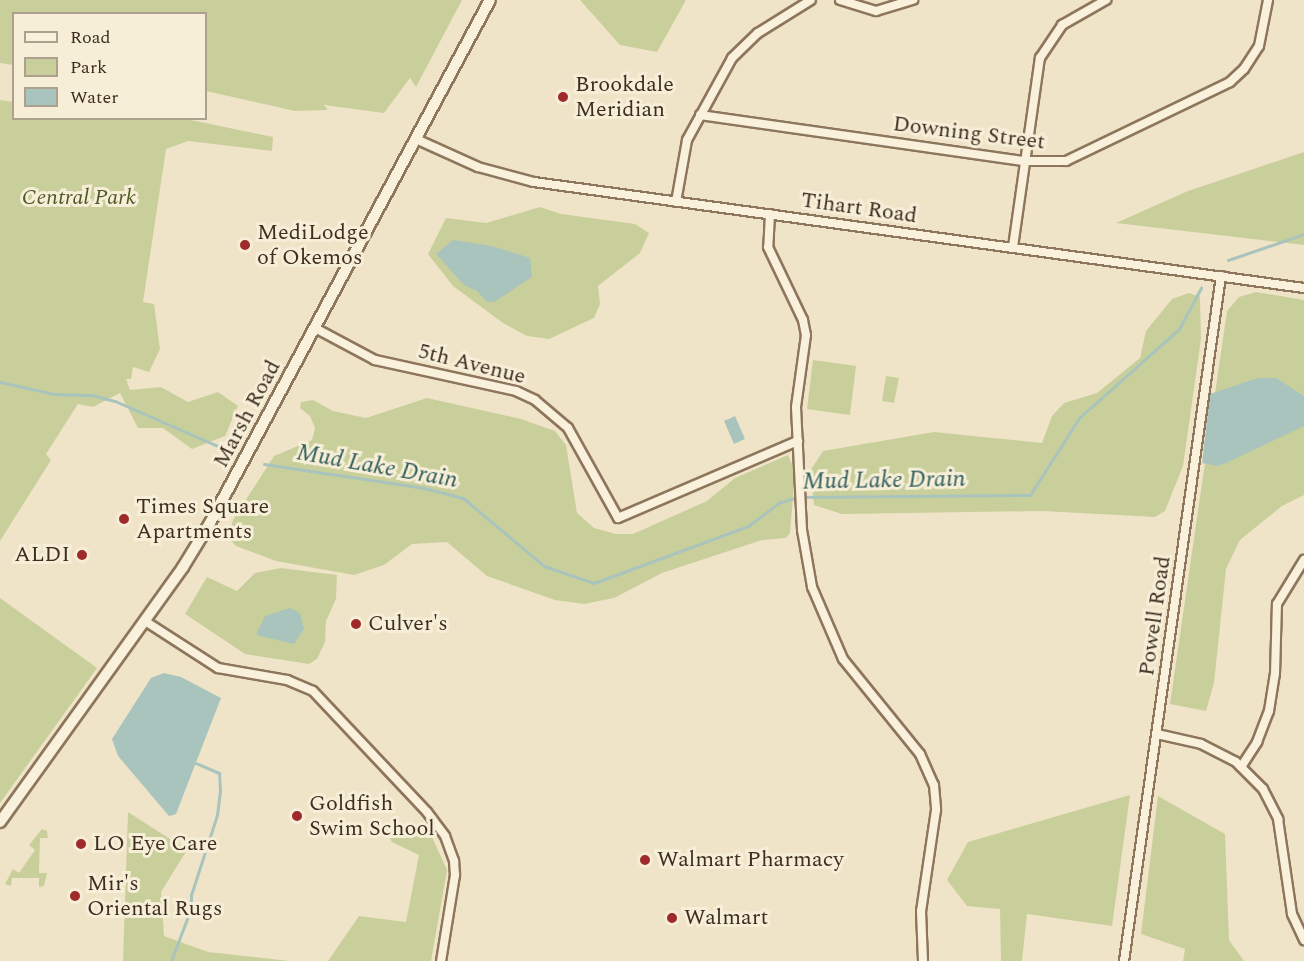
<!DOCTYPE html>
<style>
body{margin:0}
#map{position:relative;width:1304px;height:961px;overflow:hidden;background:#f0e4c8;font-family:Spectral,serif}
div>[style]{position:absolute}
.green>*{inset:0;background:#c9cf9b}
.water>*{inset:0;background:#a9c4bc}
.stream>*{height:3px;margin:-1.5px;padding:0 1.5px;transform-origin:1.5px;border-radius:1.5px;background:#a9c4bc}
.roads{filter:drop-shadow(2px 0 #8d765c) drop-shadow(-2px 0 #8d765c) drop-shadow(0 2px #8d765c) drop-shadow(0 -2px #8d765c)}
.minor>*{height:8px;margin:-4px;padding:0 4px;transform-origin:4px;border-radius:4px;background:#faf1dc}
.secondary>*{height:10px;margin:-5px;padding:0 5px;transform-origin:5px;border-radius:5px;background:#faf1dc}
.dots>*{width:16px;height:16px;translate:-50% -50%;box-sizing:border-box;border:3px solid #f7eed8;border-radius:50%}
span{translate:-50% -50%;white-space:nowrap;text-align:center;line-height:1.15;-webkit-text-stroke:6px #f7eed8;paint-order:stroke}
.poi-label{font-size:22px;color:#3d2e20}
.left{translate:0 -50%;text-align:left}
.right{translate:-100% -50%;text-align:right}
.street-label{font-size:22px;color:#3d2e20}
.park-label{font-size:22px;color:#4d5a26;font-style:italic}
.water-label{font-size:24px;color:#2f5d5a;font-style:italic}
.legend{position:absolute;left:12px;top:12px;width:195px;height:108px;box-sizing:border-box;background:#f7eed8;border:2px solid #ada18e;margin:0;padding:8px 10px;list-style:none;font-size:18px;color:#3d2e20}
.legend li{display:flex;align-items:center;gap:12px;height:30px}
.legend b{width:30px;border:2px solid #ada18e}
</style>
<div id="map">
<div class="green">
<i style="clip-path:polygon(0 0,462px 0,416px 87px,410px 78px,384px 113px,324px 105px,328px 110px,295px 111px,206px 91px,206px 14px,14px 14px,13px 65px,0 63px)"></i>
<i style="clip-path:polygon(580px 0,686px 0,657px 52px,620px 45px)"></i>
<i style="clip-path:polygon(0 100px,13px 102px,14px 118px,186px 119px,273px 137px,272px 151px,188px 141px,166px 149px,143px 302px,154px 304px,160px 349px,149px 372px,133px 367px,131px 379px,126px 379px,130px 390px,161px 387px,188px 402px,218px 392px,238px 406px,225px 436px,192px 449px,163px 428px,138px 428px,120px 393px,93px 407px,78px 404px,46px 454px,51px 460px,0 541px)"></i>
<i style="clip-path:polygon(1304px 152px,1304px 245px,1116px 223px,1188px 191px)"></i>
<i style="clip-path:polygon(540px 207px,561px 214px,635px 224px,649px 233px,640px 253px,598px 286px,600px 304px,594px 318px,549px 339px,527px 336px,503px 323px,453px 286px,428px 254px,446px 218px,486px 223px)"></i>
<i style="clip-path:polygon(1256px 292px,1304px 300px,1304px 495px,1282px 506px,1240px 540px,1226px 569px,1214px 683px,1206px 711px,1170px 704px,1227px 311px,1239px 297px)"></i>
<i style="clip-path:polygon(1189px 293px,1200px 297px,1201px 339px,1183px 466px,1165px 511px,1155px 517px,1042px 511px,842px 514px,814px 505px,810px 471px,823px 451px,934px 432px,1042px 443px,1052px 416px,1064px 403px,1097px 393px,1140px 358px,1146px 331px,1172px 299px)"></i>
<i style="clip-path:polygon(813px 360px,856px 366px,850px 415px,807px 409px)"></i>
<i style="clip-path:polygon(886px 376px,899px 378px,894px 403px,882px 401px)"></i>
<i style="clip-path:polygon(427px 398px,521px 419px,555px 431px,566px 445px,577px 513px,594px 528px,616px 534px,633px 534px,707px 501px,735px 478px,788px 455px,795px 471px,790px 533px,786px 538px,762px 540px,662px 573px,614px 598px,584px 604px,555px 600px,487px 576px,447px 542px,412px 544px,384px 565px,354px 575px,276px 561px,236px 546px,228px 537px,233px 520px,274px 456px,312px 440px,315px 428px,310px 416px,300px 408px,301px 402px,313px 400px,333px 411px,366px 418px)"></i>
<i style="clip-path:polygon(281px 568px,337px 575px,336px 599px,326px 621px,325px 642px,317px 659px,309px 664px,245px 654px,185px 614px,207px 577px,237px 591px,255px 573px)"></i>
<i style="clip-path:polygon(0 598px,97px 668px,0 803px)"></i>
<i style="clip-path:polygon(1130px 795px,1112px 926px,1027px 914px,1022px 961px,1001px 961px,1000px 909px,967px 906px,947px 880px,968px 842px)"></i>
<i style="clip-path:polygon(1158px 796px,1225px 834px,1229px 940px,1244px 961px,1183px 961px,1185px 949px,1141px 934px)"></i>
<i style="clip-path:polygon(128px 812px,187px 850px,161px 892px,164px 936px,208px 952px,289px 961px,123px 961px)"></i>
<i style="clip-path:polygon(426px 824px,447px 870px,431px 961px,328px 961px,359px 916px,406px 922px,419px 855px,392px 842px,385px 830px)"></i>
<i style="clip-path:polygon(42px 829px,47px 831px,48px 838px,40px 838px,39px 873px,47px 873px,44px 886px,39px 887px,39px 878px,12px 878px,11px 886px,5px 884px,13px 869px,19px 873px,35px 850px,29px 845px)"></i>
</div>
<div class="water">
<i style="clip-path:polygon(453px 240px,492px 246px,530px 258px,532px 277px,494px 302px,487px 302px,477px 291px,464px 285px,436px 254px)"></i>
<i style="clip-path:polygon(1258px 378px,1276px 378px,1304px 396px,1304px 426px,1226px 463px,1217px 466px,1202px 463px,1210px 394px)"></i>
<i style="clip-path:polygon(735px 416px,745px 439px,734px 444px,724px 421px)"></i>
<i style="clip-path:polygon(290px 608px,300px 613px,304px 629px,294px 644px,256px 635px,265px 616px)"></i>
<i style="clip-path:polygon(164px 673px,181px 677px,221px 698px,176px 814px,169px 816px,118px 756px,112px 739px,151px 678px)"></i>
</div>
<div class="stream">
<i style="left:1228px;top:260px;width:80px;rotate:-18.9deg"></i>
<i style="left:0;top:382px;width:55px;rotate:12.5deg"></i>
<i style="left:54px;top:394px;width:38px;rotate:2deg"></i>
<i style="left:92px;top:395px;width:24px;rotate:15deg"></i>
<i style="left:115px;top:401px;width:115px;rotate:23.7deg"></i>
<i style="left:264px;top:464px;width:162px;rotate:8.5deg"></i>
<i style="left:424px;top:488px;width:40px;rotate:14.4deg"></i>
<i style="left:463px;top:498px;width:106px;rotate:40deg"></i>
<i style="left:544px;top:566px;width:53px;rotate:18.8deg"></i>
<i style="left:594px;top:583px;width:164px;rotate:-20.3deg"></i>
<i style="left:748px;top:526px;width:38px;rotate:-37deg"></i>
<i style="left:778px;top:503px;width:21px;rotate:-17deg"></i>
<i style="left:798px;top:497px;width:232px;rotate:-0.5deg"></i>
<i style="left:1030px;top:495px;width:91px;rotate:-57.5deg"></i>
<i style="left:1079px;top:418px;width:134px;rotate:-41.7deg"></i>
<i style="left:1179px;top:329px;width:47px;rotate:-61.8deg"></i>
<i style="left:171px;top:961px;width:57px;rotate:-69.3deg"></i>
<i style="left:191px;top:908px;width:13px;rotate:-90deg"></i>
<i style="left:191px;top:895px;width:84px;rotate:-72deg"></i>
<i style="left:217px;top:815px;width:24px;rotate:-83deg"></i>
<i style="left:220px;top:791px;width:18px;rotate:-93deg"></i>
<i style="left:219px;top:773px;width:25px;rotate:-157deg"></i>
</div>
<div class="roads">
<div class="minor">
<i style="left:840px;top:0;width:38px;rotate:17deg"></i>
<i style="left:876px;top:11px;width:39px;rotate:-17deg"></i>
<i style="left:700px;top:115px;width:328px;rotate:8.1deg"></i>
<i style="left:1025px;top:161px;width:41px"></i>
<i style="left:1066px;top:161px;width:182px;rotate:-25.7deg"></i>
<i style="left:1230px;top:82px;width:19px;rotate:-43deg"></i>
<i style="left:1244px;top:69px;width:27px;rotate:-57deg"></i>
<i style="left:1259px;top:46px;width:47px;rotate:-78.9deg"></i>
<i style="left:416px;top:139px;width:68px;rotate:24.3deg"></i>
<i style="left:478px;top:167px;width:58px;rotate:15deg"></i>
<i style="left:534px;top:182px;width:777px;rotate:7.84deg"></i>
<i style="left:676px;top:202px;width:63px;rotate:-79.9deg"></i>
<i style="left:687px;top:140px;width:94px;rotate:-61.2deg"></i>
<i style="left:732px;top:58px;width:36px;rotate:-44deg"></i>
<i style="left:758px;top:33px;width:62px;rotate:-31.9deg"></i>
<i style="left:770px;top:214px;width:33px;rotate:93deg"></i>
<i style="left:768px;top:247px;width:81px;rotate:64.4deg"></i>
<i style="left:803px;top:320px;width:15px;rotate:79deg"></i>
<i style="left:806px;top:335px;width:73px;rotate:97.9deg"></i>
<i style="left:796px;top:407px;width:123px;rotate:87.2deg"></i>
<i style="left:802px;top:530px;width:58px;rotate:80deg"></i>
<i style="left:812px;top:587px;width:78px;rotate:66.7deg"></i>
<i style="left:843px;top:659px;width:122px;rotate:51deg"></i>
<i style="left:920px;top:754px;width:34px;rotate:66deg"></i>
<i style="left:934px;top:785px;width:25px;rotate:85deg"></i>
<i style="left:936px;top:810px;width:102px;rotate:98.4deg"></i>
<i style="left:921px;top:911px;width:50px;rotate:87.7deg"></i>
<i style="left:1013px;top:247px;width:191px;rotate:-81.9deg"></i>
<i style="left:1040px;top:58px;width:40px;rotate:-56deg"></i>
<i style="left:1062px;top:25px;width:51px;rotate:-29.6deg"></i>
<i style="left:315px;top:328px;width:68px;rotate:28.1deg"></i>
<i style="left:375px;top:360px;width:144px;rotate:12.4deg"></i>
<i style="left:516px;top:391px;width:21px;rotate:25deg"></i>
<i style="left:535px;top:400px;width:43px;rotate:40.3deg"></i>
<i style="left:568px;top:428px;width:103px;rotate:60.9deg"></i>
<i style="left:618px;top:518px;width:196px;rotate:-23.2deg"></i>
<i style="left:145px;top:621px;width:87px;rotate:32.8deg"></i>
<i style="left:218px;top:668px;width:70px;rotate:9.9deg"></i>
<i style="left:287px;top:680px;width:28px;rotate:23deg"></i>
<i style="left:313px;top:691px;width:166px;rotate:46.7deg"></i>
<i style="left:427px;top:812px;width:30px;rotate:53deg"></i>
<i style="left:445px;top:836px;width:27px;rotate:70deg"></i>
<i style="left:454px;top:861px;width:14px;rotate:86deg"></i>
<i style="left:455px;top:875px;width:87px;rotate:99.2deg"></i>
<i style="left:1157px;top:734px;width:45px;rotate:12.8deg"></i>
<i style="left:1201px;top:744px;width:39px;rotate:27deg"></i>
<i style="left:1236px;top:762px;width:38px;rotate:45deg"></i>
<i style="left:1263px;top:789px;width:34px;rotate:63deg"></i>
<i style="left:1278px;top:819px;width:96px;rotate:81.6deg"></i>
<i style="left:1292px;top:914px;width:29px;rotate:65deg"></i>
<i style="left:1241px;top:767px;width:30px;rotate:-57deg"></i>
<i style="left:1257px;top:742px;width:33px;rotate:-69deg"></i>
<i style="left:1269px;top:711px;width:37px;rotate:-81deg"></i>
<i style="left:1275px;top:674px;width:70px;rotate:-88.4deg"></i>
<i style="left:1277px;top:604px;width:52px;rotate:-58.5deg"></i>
<i style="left:1124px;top:961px;width:692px;rotate:-81.94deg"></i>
</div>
<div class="secondary">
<i style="left:0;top:822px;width:314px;rotate:-54.3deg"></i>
<i style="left:183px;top:567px;width:52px;rotate:-58.5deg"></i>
<i style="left:210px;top:523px;width:593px;rotate:-61.84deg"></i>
</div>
</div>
<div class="dots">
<i style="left:563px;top:97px;background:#9e2a2b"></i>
<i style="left:245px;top:245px;background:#9e2a2b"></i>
<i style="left:124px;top:519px;background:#9e2a2b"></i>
<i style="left:82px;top:555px;background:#9e2a2b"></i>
<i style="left:356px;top:624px;background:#9e2a2b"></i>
<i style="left:297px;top:816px;background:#9e2a2b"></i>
<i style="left:81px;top:844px;background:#9e2a2b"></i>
<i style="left:645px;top:860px;background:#9e2a2b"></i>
<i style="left:75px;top:896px;background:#9e2a2b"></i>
<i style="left:672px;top:918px;background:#9e2a2b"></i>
</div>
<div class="poi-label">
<span class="left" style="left:575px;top:97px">Brookdale<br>Meridian</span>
<span class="left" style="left:257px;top:245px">MediLodge<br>of Okemos</span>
<span class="left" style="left:136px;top:519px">Times Square<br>Apartments</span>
<span class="right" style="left:70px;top:555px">ALDI</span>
<span class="left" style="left:368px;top:624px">Culver's</span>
<span class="left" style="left:309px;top:816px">Goldfish<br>Swim School</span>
<span class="left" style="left:93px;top:844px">LO Eye Care</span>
<span class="left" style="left:657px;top:860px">Walmart Pharmacy</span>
<span class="left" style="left:87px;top:896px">Mir's<br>Oriental Rugs</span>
<span class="left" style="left:684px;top:918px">Walmart</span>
</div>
<div class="street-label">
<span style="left:969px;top:133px;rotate:7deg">Downing Street</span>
<span style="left:859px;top:208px;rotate:8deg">Tihart Road</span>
<span style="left:472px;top:364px;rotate:14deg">5th Avenue</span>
<span style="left:247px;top:414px;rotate:-62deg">Marsh Road</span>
<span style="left:1155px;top:616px;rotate:-82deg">Powell Road</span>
</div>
<div class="park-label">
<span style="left:79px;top:198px">Central Park</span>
</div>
<div class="water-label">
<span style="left:377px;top:467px;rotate:10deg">Mud Lake Drain</span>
<span style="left:884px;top:481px;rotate:-1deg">Mud Lake Drain</span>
</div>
<ul class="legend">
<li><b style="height:8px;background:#faf1dc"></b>Road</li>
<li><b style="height:16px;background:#c9cf9b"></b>Park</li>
<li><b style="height:16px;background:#a9c4bc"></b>Water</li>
</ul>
</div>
